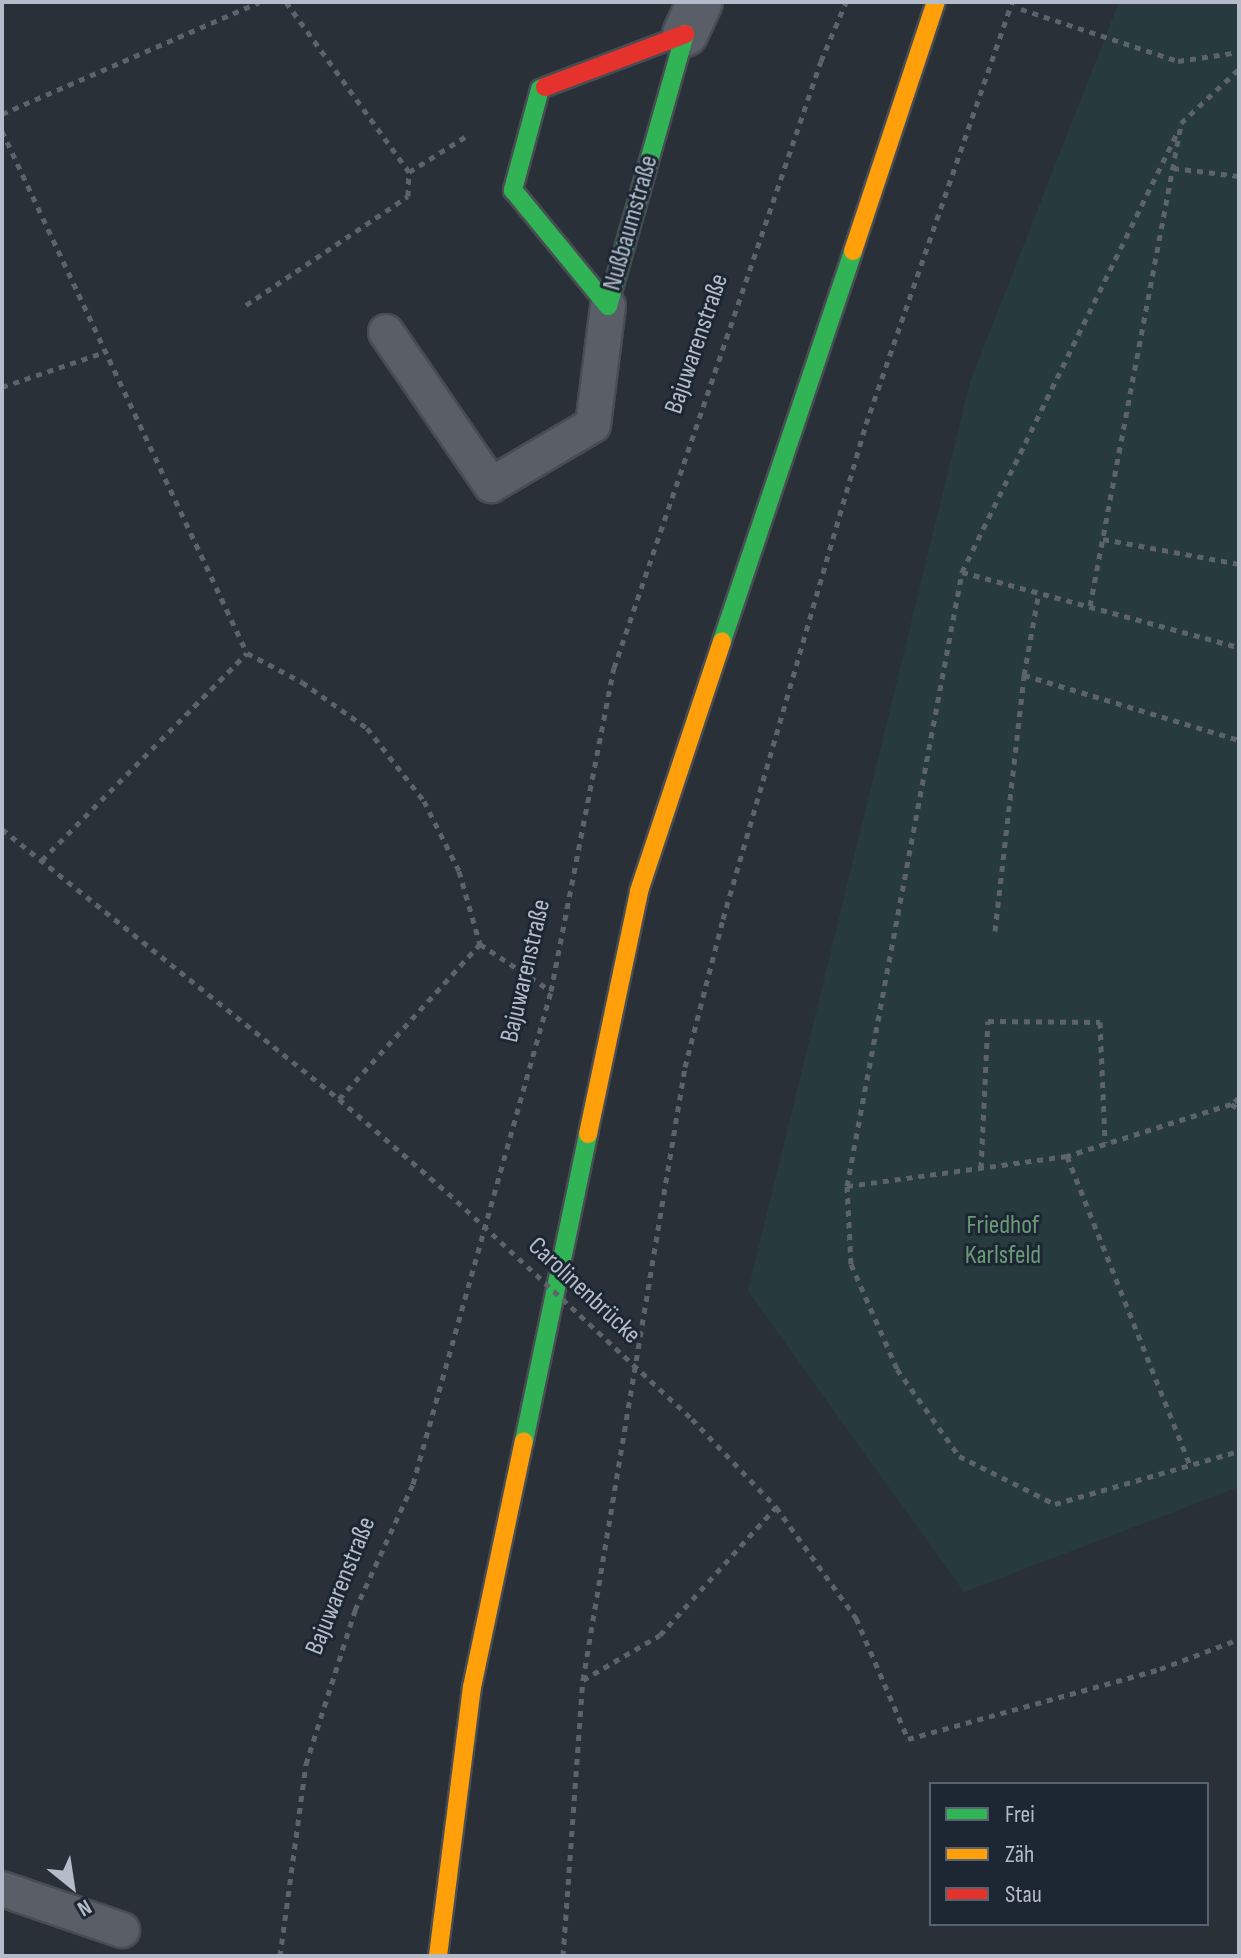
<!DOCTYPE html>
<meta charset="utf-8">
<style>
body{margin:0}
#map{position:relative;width:1241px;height:1958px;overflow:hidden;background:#2a3038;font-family:"Sofia Sans Condensed",sans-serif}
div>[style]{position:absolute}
.green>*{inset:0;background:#273a3e}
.path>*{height:5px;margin-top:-2.5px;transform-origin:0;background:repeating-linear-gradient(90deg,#5d636a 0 6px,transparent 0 12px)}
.roads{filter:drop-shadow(2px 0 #484c53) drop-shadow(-2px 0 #484c53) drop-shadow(0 2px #484c53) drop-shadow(0 -2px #484c53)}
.lane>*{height:34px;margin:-17px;padding:0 17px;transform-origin:17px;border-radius:17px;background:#5a5e66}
.street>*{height:44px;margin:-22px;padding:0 22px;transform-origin:22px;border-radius:22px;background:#5a5e66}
.fast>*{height:18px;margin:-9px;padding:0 9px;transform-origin:9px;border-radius:9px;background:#30b455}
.slow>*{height:18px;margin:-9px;padding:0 9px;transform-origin:9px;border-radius:9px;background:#ff9f0a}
.jam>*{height:18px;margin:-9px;padding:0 9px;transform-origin:9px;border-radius:9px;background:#e5322d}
.path-bridge>*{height:5px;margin-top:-2.5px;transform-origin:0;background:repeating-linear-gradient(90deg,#5d636a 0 6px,transparent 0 12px)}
span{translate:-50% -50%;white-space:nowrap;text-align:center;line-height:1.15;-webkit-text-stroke:6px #1d2633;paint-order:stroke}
.street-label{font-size:26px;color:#b4bcc9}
.park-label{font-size:26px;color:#6b9a76}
.frame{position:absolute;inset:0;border:4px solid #b4bcc9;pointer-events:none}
.legend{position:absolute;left:929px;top:1782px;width:280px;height:144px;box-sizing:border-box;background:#1d2633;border:2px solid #59626f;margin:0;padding:10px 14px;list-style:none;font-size:24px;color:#b4bcc9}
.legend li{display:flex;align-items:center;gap:16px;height:40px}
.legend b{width:40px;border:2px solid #59626f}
.north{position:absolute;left:32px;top:1846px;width:80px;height:80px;-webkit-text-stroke:6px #1d2633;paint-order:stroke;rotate:150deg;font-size:22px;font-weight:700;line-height:32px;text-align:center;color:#b4bcc9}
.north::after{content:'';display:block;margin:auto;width:28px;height:36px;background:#b4bcc9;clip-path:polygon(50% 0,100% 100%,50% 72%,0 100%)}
</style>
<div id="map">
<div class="green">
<i style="clip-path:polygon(1119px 2px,1239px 2px,1239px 1487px,964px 1592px,748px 1291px,970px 382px)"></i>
</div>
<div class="path">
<i style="left:286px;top:2px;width:210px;rotate:54.1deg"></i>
<i style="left:1021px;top:9px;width:165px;rotate:18.3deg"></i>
<i style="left:1178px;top:61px;width:62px;rotate:-8.4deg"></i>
<i style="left:2px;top:114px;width:280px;rotate:-23.5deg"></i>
<i style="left:2px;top:131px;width:577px;rotate:64.86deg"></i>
<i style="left:1173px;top:168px;width:66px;rotate:6.9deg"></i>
<i style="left:246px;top:305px;width:195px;rotate:-33.9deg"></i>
<i style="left:408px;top:196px;width:24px;rotate:-88deg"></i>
<i style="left:409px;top:172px;width:70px;rotate:-32.1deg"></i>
<i style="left:2px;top:387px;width:109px;rotate:-18.8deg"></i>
<i style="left:1103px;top:539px;width:138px;rotate:10.4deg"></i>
<i style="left:962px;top:572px;width:491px;rotate:-63.9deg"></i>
<i style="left:1090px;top:606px;width:491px;rotate:-79.3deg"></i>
<i style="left:1181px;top:123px;width:79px;rotate:-43deg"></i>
<i style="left:1024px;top:675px;width:84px;rotate:-79.8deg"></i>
<i style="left:2px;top:829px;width:432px;rotate:38.7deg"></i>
<i style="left:339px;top:1099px;width:144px;rotate:40.8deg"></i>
<i style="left:42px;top:860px;width:291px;rotate:-45.3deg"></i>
<i style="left:247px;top:653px;width:62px;rotate:27.8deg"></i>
<i style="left:302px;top:682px;width:80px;rotate:35.3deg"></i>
<i style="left:367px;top:728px;width:93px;rotate:52deg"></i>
<i style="left:424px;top:801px;width:78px;rotate:63.4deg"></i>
<i style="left:459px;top:871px;width:76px;rotate:74deg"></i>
<i style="left:480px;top:944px;width:85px;rotate:33.5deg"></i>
<i style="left:995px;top:931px;width:258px;rotate:-83.5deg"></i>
<i style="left:1024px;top:675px;width:225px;rotate:16.8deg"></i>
<i style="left:1239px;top:1098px;width:10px;rotate:143deg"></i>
<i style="left:1231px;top:1104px;width:172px;rotate:162.4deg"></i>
<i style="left:1067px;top:1156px;width:222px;rotate:172.2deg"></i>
<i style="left:847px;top:1186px;width:78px;rotate:87.1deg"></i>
<i style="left:851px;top:1264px;width:115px;rotate:66.3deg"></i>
<i style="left:897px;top:1369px;width:107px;rotate:54.5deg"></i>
<i style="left:959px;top:1456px;width:107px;rotate:26.6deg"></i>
<i style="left:1055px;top:1504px;width:191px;rotate:-16.1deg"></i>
<i style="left:339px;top:1099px;width:210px;rotate:-47.7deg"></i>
<i style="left:1231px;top:1104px;width:9px;rotate:32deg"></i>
<i style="left:1067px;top:1156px;width:336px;rotate:68.3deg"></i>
<i style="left:981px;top:1168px;width:147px;rotate:-87.3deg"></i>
<i style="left:988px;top:1021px;width:112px;rotate:0.5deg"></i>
<i style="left:1100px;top:1022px;width:121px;rotate:87.6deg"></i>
<i style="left:847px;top:1186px;width:625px;rotate:-79.39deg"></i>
<i style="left:962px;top:572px;width:287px;rotate:15.2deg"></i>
<i style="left:692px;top:1419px;width:122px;rotate:46.3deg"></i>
<i style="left:776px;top:1507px;width:137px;rotate:54.2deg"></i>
<i style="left:856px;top:1618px;width:132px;rotate:66.7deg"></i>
<i style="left:908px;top:1739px;width:262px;rotate:-15.5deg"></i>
<i style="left:1160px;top:1669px;width:85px;rotate:-20.8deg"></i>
<i style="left:583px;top:1680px;width:89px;rotate:-30.3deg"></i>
<i style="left:660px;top:1635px;width:173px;rotate:-47.8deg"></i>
<i style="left:280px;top:1956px;width:194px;rotate:-82.3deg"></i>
<i style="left:306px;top:1764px;width:162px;rotate:-72.3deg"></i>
<i style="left:355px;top:1610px;width:139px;rotate:-65.3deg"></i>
<i style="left:413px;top:1484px;width:512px;rotate:-74.36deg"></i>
<i style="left:551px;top:991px;width:329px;rotate:-79deg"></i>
<i style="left:614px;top:668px;width:641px;rotate:-71.17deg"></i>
<i style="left:821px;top:61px;width:64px;rotate:-67deg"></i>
<i style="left:563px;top:1956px;width:277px;rotate:-85.9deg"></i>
<i style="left:583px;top:1680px;width:621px;rotate:-80.55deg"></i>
<i style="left:685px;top:1067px;width:153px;rotate:-75.6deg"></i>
<i style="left:723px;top:919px;width:515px;rotate:-73.89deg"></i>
<i style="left:866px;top:424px;width:447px;rotate:-70.9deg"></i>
</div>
<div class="roads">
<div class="lane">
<i style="left:386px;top:332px;width:186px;rotate:55.5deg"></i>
<i style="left:491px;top:485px;width:118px;rotate:-30.5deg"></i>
<i style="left:593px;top:425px;width:120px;rotate:-82.8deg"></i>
<i style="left:2px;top:1889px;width:127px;rotate:18.9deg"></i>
</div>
<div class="street">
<i style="left:685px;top:34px;width:35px;rotate:-65deg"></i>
</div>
<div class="fast">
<i style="left:545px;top:87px;width:5px;rotate:158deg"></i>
<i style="left:540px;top:89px;width:105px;rotate:105deg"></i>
<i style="left:513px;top:190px;width:150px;rotate:50.7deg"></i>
<i style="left:608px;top:306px;width:283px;rotate:-74.2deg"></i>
<i style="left:722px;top:641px;width:411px;rotate:-71.4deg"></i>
<i style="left:524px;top:1441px;width:314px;rotate:-78.2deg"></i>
</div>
<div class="slow">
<i style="left:853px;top:251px;width:262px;rotate:-71.6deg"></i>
<i style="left:588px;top:1134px;width:248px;rotate:-78.1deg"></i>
<i style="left:639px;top:891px;width:263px;rotate:-71.6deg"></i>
<i style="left:438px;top:1956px;width:271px;rotate:-82.8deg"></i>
<i style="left:472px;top:1687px;width:251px;rotate:-78.1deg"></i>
</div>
<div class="jam">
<i style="left:545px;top:87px;width:150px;rotate:-20.7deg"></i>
</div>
</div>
<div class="path-bridge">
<i style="left:448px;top:1193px;width:333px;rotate:42.8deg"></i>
</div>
<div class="street-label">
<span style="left:631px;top:223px;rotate:-74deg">Nußbaumstraße</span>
<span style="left:697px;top:344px;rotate:-71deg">Bajuwarenstraße</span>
<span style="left:526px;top:971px;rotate:-77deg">Bajuwarenstraße</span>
<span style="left:584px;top:1291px;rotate:43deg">Carolinenbrücke</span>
<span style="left:341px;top:1586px;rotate:-68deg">Bajuwarenstraße</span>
</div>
<div class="park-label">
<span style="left:1003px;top:1241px">Friedhof<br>Karlsfeld</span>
</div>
<div class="frame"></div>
<ul class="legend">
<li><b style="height:10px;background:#30b455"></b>Frei</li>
<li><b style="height:10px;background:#ff9f0a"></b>Zäh</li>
<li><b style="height:10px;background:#e5322d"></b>Stau</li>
</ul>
<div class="north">N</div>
</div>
